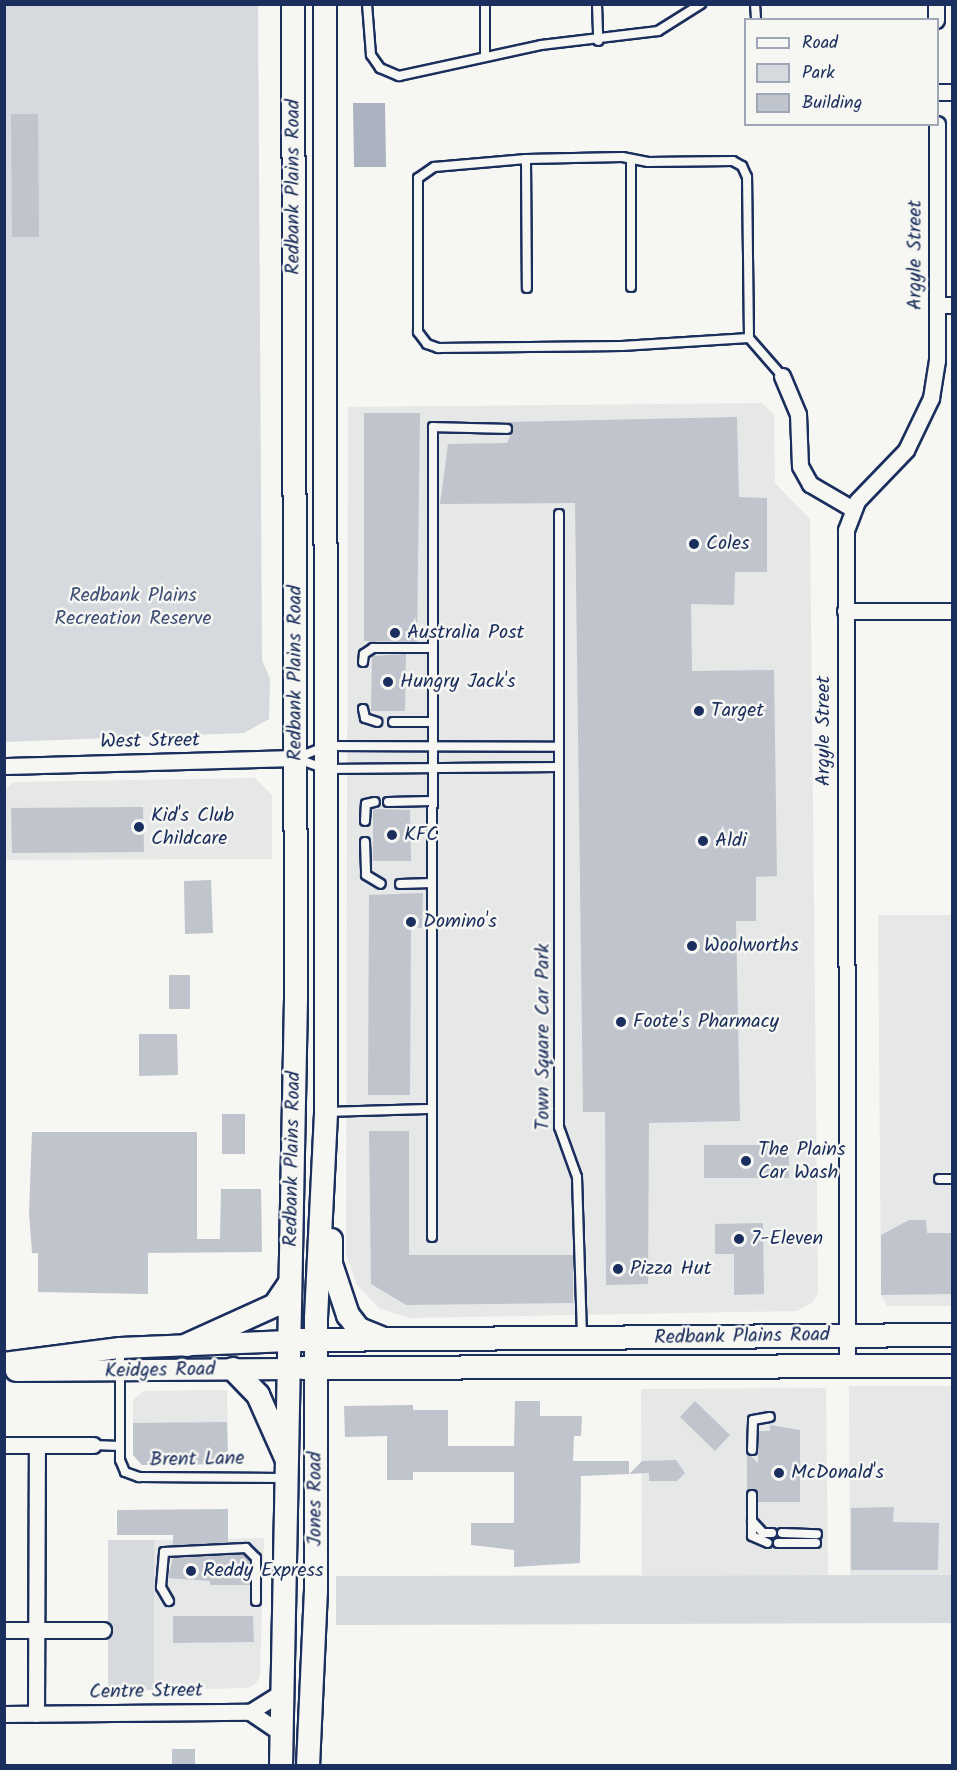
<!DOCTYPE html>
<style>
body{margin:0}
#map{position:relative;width:957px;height:1770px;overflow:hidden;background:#f6f6f2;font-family:Kalam,sans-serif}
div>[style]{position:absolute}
.built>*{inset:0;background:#e6e7e7}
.green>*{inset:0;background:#d6d9dd}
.water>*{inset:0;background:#abb2c0}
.building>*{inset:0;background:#c0c4cd}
.roads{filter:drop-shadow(2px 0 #1b2f5e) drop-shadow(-2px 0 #1b2f5e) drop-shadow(0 2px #1b2f5e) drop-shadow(0 -2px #1b2f5e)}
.lane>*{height:8px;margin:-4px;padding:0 4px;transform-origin:4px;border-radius:4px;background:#f6f6f2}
.street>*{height:15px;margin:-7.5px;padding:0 7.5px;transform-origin:7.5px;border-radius:7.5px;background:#f6f6f2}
.secondary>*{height:20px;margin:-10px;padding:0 10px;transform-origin:10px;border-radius:10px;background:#f6f6f2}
.primary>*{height:22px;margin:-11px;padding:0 11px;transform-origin:11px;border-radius:11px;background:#f6f6f2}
.dots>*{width:16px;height:16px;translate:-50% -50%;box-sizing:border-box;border:3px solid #f6f6f2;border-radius:50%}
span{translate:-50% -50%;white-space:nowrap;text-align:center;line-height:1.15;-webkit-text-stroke:5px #f6f6f2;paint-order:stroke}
.street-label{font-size:20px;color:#1b2f5e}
.poi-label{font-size:20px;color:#1b2f5e}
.left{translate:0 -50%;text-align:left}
.park-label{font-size:20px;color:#405177}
.frame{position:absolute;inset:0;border:6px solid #1b2f5e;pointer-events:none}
.legend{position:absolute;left:744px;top:18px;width:195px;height:108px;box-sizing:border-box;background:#f6f6f2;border:2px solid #9ea6b7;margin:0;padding:8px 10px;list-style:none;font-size:18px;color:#1b2f5e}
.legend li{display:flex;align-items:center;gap:12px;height:30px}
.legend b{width:30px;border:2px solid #9ea6b7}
</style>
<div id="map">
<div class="built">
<i style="clip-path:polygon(762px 403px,774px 414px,775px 483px,810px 519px,818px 1293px,813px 1302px,797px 1311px,409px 1318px,379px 1308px,357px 1285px,346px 1255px,348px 407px)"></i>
<i style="clip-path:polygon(255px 778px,272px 795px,272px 859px,5px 860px,5px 789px,14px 782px)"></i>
<i style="clip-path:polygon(878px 915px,952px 915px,952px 1306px,887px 1306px,881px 1295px)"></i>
<i style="clip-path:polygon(849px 1386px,952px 1386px,952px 1575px,850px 1575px)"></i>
<i style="clip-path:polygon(826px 1388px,828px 1575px,642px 1575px,641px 1389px)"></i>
<i style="clip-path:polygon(227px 1390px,228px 1464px,142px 1465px,133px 1455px,133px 1400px,144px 1391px)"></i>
<i style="clip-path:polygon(264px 1538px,260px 1677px,255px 1684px,248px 1688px,154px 1690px,154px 1540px)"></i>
</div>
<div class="green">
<i style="clip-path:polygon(4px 5px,258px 5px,262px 660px,270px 679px,269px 719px,244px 733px,5px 742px)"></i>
<i style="clip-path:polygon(108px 1540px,154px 1540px,154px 1690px,108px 1689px)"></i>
<i style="clip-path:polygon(952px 1575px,952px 1623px,336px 1625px,336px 1576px)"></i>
</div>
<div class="water">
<i style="clip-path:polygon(353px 103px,385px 103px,386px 167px,354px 167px)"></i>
</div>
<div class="building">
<i style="clip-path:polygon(11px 114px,38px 114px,39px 237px,12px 237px)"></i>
<i style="clip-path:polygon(364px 413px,420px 413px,417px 642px,364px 641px)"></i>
<i style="clip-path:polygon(737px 417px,739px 497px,767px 498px,767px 572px,735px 572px,734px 605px,691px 604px,692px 671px,774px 670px,777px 876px,756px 877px,756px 921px,736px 921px,740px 1121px,649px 1123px,648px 1284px,606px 1285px,605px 1112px,583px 1112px,575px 503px,440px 504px,448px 444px,507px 443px,513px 429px,507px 422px)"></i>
<i style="clip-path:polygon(406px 654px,405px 711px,371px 711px,372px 656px)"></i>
<i style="clip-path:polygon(143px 807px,144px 852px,12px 853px,11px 808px)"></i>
<i style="clip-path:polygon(373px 809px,410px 810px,411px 861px,373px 861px)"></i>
<i style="clip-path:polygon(211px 880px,213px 933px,185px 934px,184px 881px)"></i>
<i style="clip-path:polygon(423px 893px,422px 928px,411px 928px,410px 1095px,368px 1095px,369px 895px)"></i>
<i style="clip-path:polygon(169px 975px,190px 975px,190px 1009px,169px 1009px)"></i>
<i style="clip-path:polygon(139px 1034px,177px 1034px,178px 1075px,139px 1076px)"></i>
<i style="clip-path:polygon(222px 1114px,245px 1114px,245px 1154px,222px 1154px)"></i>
<i style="clip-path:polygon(369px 1131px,409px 1131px,409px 1255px,573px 1255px,573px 1303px,406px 1305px,371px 1284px)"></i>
<i style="clip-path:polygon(32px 1132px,197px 1132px,197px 1239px,220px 1239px,221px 1189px,261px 1189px,262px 1252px,148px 1253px,148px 1294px,38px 1292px,38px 1253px,32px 1253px,29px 1213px)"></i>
<i style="clip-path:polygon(704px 1145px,789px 1145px,789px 1178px,704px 1178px)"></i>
<i style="clip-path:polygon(909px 1220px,926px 1220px,927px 1233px,952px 1233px,952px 1294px,881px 1295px,881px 1235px)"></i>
<i style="clip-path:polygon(763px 1223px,764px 1294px,734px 1295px,734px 1254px,715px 1254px,715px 1224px)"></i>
<i style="clip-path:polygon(515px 1401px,540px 1401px,540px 1416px,582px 1416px,581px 1436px,574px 1436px,573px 1461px,629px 1461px,629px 1474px,581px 1476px,580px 1563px,514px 1567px,514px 1550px,471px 1545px,471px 1523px,514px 1523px,514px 1472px,413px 1472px,413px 1480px,387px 1480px,387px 1436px,345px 1437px,344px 1406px,413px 1405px,413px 1410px,448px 1410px,448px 1446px,514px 1446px)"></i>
<i style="clip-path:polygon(695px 1401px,730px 1435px,715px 1451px,680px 1417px)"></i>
<i style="clip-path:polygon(227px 1422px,228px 1464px,142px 1465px,133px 1455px,133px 1423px)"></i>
<i style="clip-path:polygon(770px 1425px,800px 1430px,800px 1502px,758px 1502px,755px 1490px,747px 1492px,747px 1452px,758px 1463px,759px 1431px,770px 1431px)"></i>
<i style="clip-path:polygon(676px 1460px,685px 1473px,677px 1481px,649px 1481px,649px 1473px,629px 1474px,642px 1461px)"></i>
<i style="clip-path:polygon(894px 1507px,893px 1522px,939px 1523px,938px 1570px,851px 1570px,851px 1508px)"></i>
<i style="clip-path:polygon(228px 1509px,228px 1543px,173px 1546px,173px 1535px,117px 1535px,117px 1510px)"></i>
<i style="clip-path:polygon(244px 1554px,250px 1560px,250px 1585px,210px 1585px,210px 1581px,168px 1578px,173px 1558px)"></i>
<i style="clip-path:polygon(173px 1616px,253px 1616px,254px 1642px,173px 1643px)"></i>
<i style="clip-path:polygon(172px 1749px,195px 1749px,195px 1766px,172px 1766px)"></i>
</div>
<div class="roads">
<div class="lane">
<i style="left:367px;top:4px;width:51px;rotate:85.5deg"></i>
<i style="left:371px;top:55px;width:16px;rotate:55deg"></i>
<i style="left:380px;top:68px;width:21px;rotate:23deg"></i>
<i style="left:399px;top:76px;width:145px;rotate:-12.3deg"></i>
<i style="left:541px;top:45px;width:118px;rotate:-6.8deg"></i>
<i style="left:658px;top:31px;width:51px;rotate:-32.1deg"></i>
<i style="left:485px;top:4px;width:51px;rotate:90deg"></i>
<i style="left:597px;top:4px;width:37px;rotate:88deg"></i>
<i style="left:755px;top:4px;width:16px;rotate:86deg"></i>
<i style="left:526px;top:159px;width:129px;rotate:89.6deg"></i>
<i style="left:631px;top:159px;width:128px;rotate:90deg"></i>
<i style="left:749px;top:338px;width:161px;rotate:-90.7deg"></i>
<i style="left:747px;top:177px;width:12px;rotate:-114deg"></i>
<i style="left:742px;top:166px;width:10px;rotate:-151deg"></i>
<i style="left:733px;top:161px;width:85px;rotate:179.3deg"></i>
<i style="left:648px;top:162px;width:26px;rotate:-169deg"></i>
<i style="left:622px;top:157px;width:96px;rotate:178.8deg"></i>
<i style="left:526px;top:159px;width:92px;rotate:175deg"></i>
<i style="left:434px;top:167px;width:19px;rotate:145deg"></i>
<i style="left:418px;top:178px;width:154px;rotate:90deg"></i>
<i style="left:418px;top:332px;width:15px;rotate:53deg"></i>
<i style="left:427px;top:344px;width:12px;rotate:20deg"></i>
<i style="left:438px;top:348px;width:184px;rotate:-0.6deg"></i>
<i style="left:622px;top:346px;width:127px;rotate:-3.6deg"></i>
<i style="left:749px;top:338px;width:50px;rotate:49deg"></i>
<i style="left:559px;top:514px;width:613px;rotate:90deg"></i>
<i style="left:559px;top:1127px;width:53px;rotate:70.2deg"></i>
<i style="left:577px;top:1177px;width:160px;rotate:88.2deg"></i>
<i style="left:363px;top:662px;width:8px;rotate:-83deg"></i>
<i style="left:364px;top:654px;width:11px;rotate:-34deg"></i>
<i style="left:373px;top:648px;width:59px"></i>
<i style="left:363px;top:709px;width:9px;rotate:77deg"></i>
<i style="left:365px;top:718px;width:13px;rotate:18deg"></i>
<i style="left:393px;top:722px;width:38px"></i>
<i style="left:299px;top:757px;width:29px;rotate:-22deg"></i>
<i style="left:326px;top:746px;width:233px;rotate:0.2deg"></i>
<i style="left:298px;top:759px;width:30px;rotate:20deg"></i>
<i style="left:326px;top:769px;width:233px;rotate:-0.5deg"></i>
<i style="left:388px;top:802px;width:43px;rotate:-1.3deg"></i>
<i style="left:365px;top:821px;width:17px;rotate:-87deg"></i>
<i style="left:366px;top:804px;width:9px;rotate:-13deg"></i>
<i style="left:365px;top:842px;width:33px;rotate:88deg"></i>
<i style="left:366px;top:875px;width:17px;rotate:31deg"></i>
<i style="left:400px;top:884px;width:32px;rotate:-2deg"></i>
<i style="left:329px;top:1112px;width:103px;rotate:-1.7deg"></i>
<i style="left:939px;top:1179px;width:13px"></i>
<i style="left:432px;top:1237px;width:810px;rotate:-89.93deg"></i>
<i style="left:433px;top:427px;width:74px;rotate:1.5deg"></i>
<i style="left:120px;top:1349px;width:111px;rotate:90deg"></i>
<i style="left:120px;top:1460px;width:13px;rotate:67deg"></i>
<i style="left:125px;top:1472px;width:15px;rotate:20deg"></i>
<i style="left:139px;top:1477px;width:145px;rotate:0.4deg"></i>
<i style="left:93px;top:1445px;width:27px;rotate:2deg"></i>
<i style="left:752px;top:1450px;width:30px;rotate:-88deg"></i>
<i style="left:753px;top:1420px;width:17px;rotate:-10deg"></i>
<i style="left:752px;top:1495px;width:26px;rotate:90deg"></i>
<i style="left:752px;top:1521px;width:16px;rotate:47deg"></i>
<i style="left:763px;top:1533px;width:9px"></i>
<i style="left:752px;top:1521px;width:15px;rotate:90deg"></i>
<i style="left:752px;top:1536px;width:17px;rotate:24deg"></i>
<i style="left:782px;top:1533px;width:35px;rotate:2deg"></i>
<i style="left:778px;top:1543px;width:38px"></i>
<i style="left:169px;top:1601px;width:16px;rotate:-120deg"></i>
<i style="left:161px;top:1587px;width:35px;rotate:-85deg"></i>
<i style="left:164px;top:1552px;width:82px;rotate:-2.8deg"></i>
<i style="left:246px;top:1548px;width:14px;rotate:45deg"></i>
<i style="left:256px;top:1558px;width:43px;rotate:90deg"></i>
</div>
<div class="street">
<i style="left:936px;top:4px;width:16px;rotate:90deg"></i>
<i style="left:938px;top:92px;width:14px"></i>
<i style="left:937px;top:305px;width:15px"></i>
<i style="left:782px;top:376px;width:41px;rotate:67.2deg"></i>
<i style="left:798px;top:414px;width:52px;rotate:87.8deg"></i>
<i style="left:800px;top:466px;width:21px;rotate:61deg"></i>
<i style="left:810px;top:484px;width:50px;rotate:30.2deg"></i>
<i style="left:845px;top:611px;width:107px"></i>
<i style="left:4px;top:766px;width:292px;rotate:-1.6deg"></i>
<i style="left:847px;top:1366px;width:836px;rotate:-90.07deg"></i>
<i style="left:846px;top:530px;width:31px;rotate:-69deg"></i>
<i style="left:857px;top:501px;width:71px;rotate:-46.1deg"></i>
<i style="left:906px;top:450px;width:58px;rotate:-64.3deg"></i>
<i style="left:931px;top:398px;width:38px;rotate:-81deg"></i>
<i style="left:937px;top:360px;width:236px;rotate:-90deg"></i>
<i style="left:4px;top:1445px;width:89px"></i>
<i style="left:4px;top:1630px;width:99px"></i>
<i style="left:250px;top:1712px;width:39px;rotate:-32deg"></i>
<i style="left:4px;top:1714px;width:246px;rotate:-0.5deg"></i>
<i style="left:250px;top:1712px;width:37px;rotate:34deg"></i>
<i style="left:36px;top:1714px;width:269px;rotate:-89.8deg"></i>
</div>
<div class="secondary">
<i style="left:4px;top:1363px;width:117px;rotate:-7.4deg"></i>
<i style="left:120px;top:1348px;width:169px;rotate:-2.4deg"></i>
<i style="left:16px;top:1371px;width:273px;rotate:-0.4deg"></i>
</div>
<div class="primary">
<i style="left:331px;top:1240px;width:24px;rotate:90deg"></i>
<i style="left:331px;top:1264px;width:54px;rotate:71.6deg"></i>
<i style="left:348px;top:1315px;width:18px;rotate:52deg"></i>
<i style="left:359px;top:1329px;width:24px;rotate:22deg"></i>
<i style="left:300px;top:1340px;width:652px;rotate:-0.44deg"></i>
<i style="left:187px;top:1345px;width:97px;rotate:-24.4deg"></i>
<i style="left:275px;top:1305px;width:27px;rotate:-56deg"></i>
<i style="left:303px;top:1368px;width:649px;rotate:-0.18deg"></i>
<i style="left:233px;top:1369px;width:36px;rotate:46deg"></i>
<i style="left:258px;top:1395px;width:69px;rotate:66deg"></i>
<i style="left:281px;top:1766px;width:769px;rotate:-88.88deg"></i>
<i style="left:296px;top:997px;width:993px;rotate:-90.17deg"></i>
<i style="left:308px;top:1766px;width:175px;rotate:-87.4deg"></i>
<i style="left:316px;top:1591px;width:273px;rotate:-90deg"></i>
<i style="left:316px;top:1318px;width:206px;rotate:-87.2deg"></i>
<i style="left:326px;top:1112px;width:1108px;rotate:-90.05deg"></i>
</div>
</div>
<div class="dots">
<i style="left:694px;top:544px;background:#1b2f5e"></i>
<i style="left:395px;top:633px;background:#1b2f5e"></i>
<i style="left:388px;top:682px;background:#1b2f5e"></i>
<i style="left:699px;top:711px;background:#1b2f5e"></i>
<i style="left:139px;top:827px;background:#1b2f5e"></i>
<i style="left:392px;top:835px;background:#1b2f5e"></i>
<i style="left:703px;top:841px;background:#1b2f5e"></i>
<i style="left:411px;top:922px;background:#1b2f5e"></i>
<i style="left:692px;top:946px;background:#1b2f5e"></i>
<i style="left:621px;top:1022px;background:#1b2f5e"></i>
<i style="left:746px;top:1161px;background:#1b2f5e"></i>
<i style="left:739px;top:1239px;background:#1b2f5e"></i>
<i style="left:618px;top:1269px;background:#1b2f5e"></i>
<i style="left:779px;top:1473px;background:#1b2f5e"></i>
<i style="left:191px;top:1571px;background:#1b2f5e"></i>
</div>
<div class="street-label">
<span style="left:294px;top:187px;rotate:-90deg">Redbank Plains Road</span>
<span style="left:916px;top:255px;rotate:-90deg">Argyle Street</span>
<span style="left:296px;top:673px;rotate:-90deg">Redbank Plains Road</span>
<span style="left:824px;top:731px;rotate:-90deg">Argyle Street</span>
<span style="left:150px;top:742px;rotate:-1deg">West Street</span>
<span style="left:544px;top:1037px;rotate:-90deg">Town Square Car Park</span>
<span style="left:293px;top:1159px;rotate:-89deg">Redbank Plains Road</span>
<span style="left:742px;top:1337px;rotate:-1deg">Redbank Plains Road</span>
<span style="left:160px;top:1371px;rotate:-1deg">Keidges Road</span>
<span style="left:197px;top:1460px;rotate:-1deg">Brent Lane</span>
<span style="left:316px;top:1499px;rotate:-90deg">Jones Road</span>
<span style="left:146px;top:1692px;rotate:-1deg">Centre Street</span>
</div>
<div class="poi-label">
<span class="left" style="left:706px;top:544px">Coles</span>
<span class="left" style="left:407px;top:633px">Australia Post</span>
<span class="left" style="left:400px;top:682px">Hungry Jack's</span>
<span class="left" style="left:711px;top:711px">Target</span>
<span class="left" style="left:151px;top:828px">Kid's Club<br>Childcare</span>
<span class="left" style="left:404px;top:835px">KFC</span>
<span class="left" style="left:715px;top:841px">Aldi</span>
<span class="left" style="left:423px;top:922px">Domino's</span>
<span class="left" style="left:704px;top:946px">Woolworths</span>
<span class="left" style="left:633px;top:1022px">Foote's Pharmacy</span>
<span class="left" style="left:758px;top:1162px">The Plains<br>Car Wash</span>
<span class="left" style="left:751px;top:1239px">7-Eleven</span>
<span class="left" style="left:630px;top:1269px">Pizza Hut</span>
<span class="left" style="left:791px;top:1473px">McDonald's</span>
<span class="left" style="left:203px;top:1571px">Reddy Express</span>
</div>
<div class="park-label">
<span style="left:133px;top:608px">Redbank Plains<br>Recreation Reserve</span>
</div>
<div class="frame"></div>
<ul class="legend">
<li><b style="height:8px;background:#f6f6f2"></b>Road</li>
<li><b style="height:16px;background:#d6d9dd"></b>Park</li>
<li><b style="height:16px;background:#c0c4cd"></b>Building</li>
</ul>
</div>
